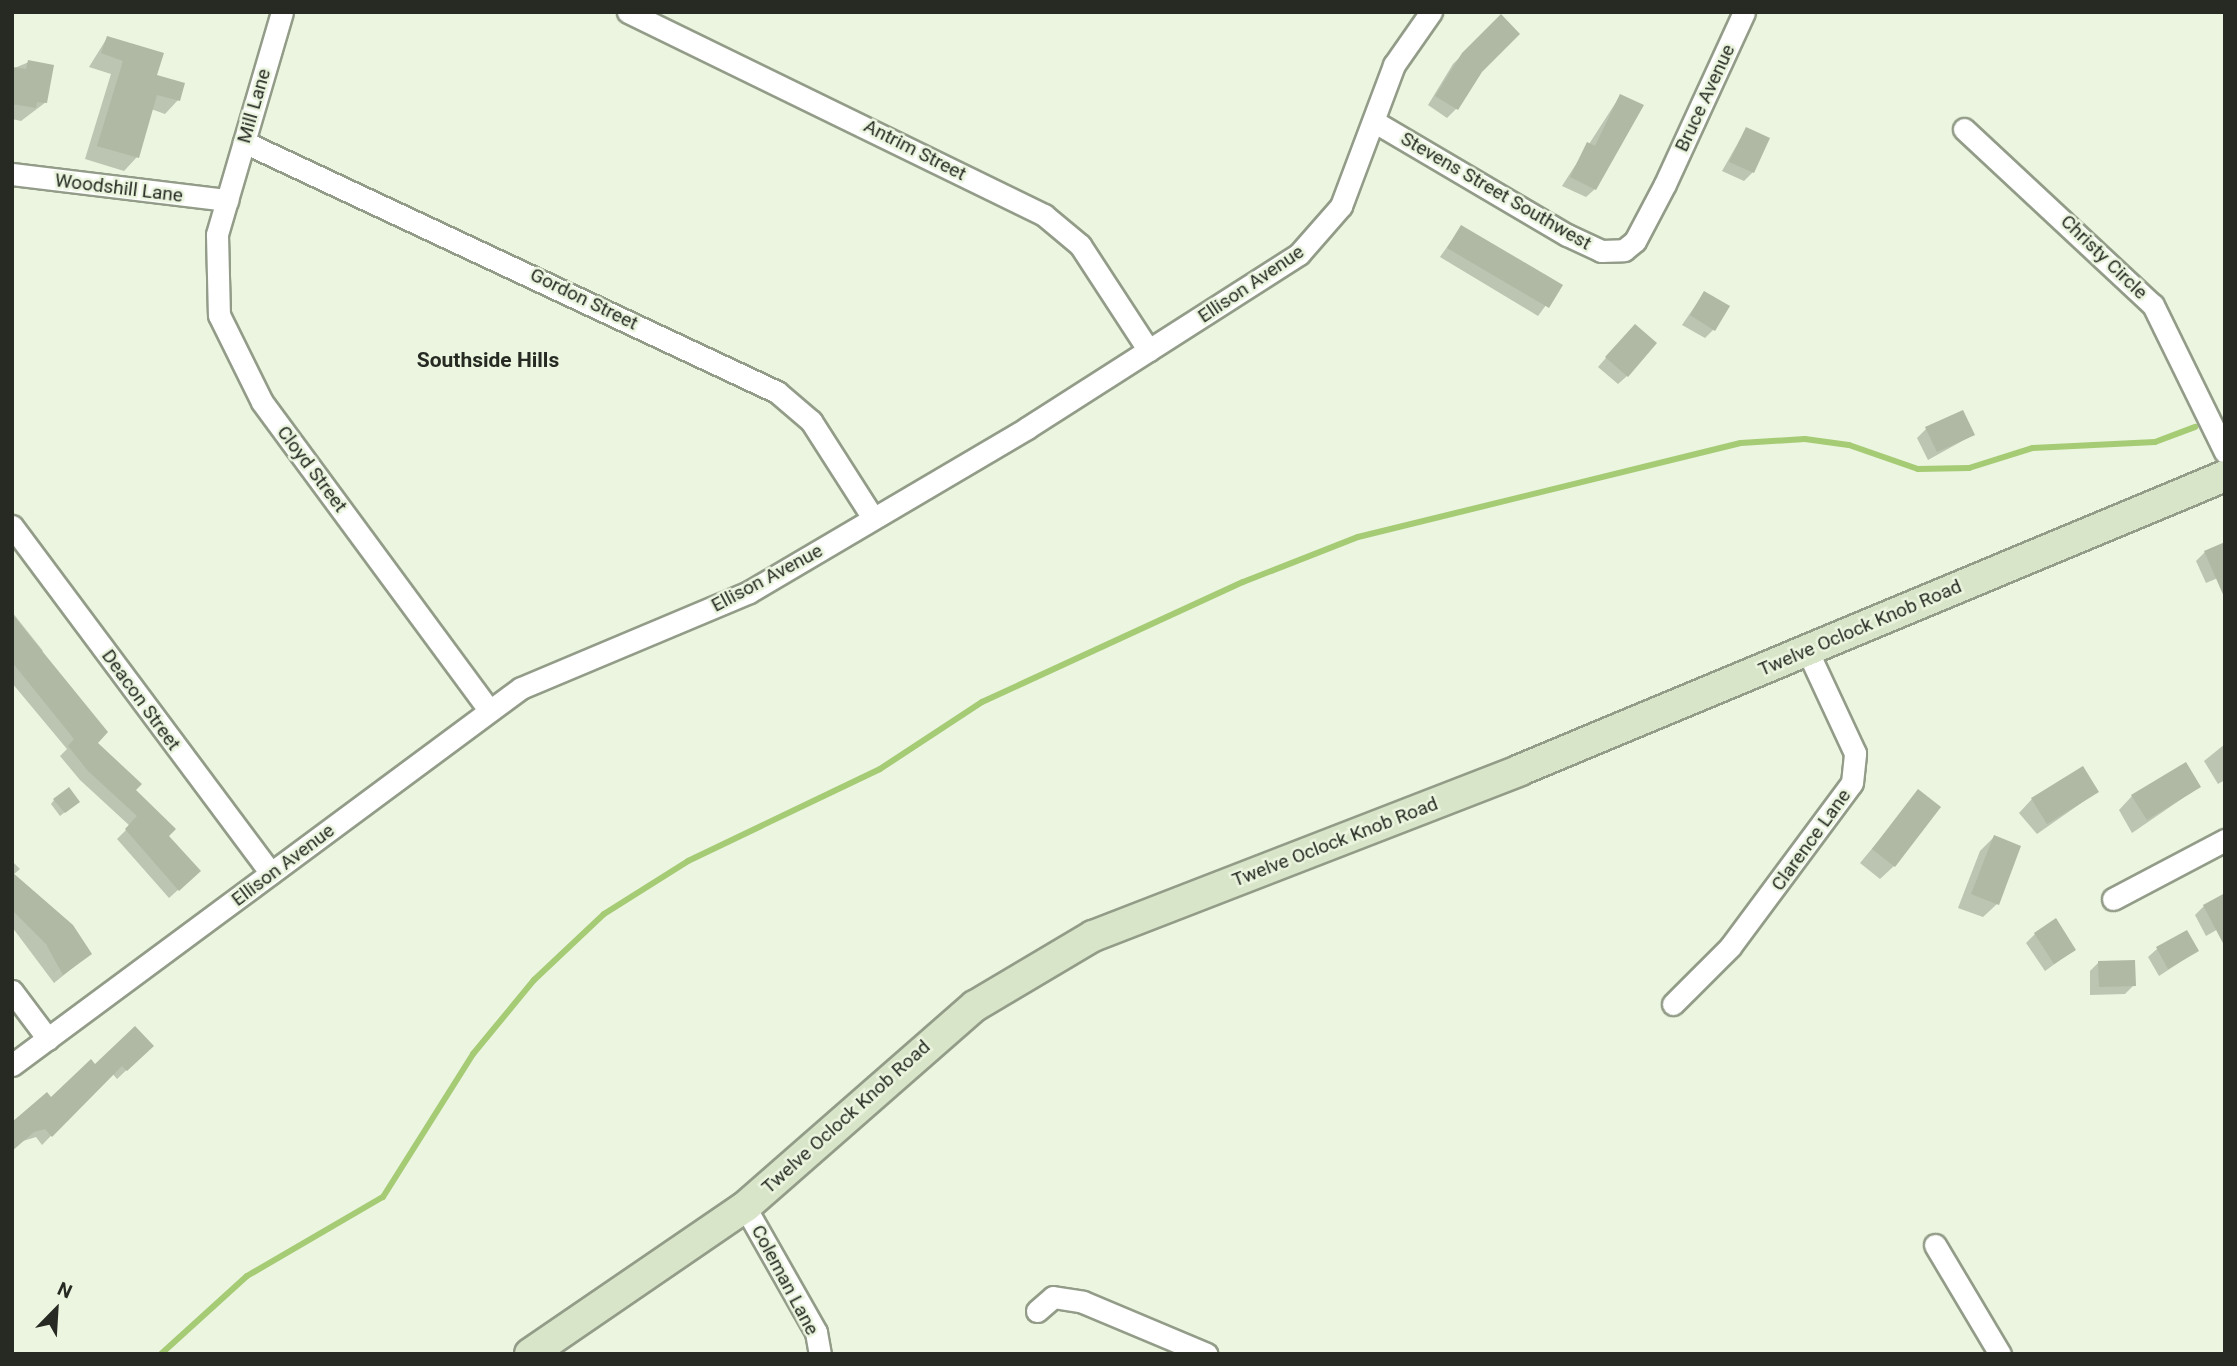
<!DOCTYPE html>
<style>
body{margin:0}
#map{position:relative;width:2237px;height:1366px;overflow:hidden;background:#ebf5df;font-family:Roboto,sans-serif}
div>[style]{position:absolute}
.shadow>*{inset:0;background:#0003}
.stream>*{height:6px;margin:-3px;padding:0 3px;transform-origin:3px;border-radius:3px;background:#a5cb74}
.building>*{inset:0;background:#afb9a4}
.roads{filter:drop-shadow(2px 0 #929c88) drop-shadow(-2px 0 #929c88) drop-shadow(0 2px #929c88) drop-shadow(0 -2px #929c88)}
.street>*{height:21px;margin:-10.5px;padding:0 10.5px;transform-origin:10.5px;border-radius:10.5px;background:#fff}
.secondary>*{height:30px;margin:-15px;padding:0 15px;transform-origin:15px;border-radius:15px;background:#d9e5c8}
span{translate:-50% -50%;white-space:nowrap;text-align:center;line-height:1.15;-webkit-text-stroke:5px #ebf5df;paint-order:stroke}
.street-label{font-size:19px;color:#262a22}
.neighbourhood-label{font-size:21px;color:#262a22;font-weight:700}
.frame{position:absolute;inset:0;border:14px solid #262a22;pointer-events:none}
.north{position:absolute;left:21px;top:1275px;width:70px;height:70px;-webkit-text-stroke:5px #ebf5df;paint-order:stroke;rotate:24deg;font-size:19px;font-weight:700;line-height:28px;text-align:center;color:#262a22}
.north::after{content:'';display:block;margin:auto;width:24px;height:32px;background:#262a22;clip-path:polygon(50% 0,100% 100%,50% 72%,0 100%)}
</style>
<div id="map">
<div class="shadow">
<i style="clip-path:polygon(1501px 17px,1480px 71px,1456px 109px,1447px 118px,1428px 105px,1453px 64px)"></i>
<i style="clip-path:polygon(107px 38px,178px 100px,165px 114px,151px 109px,137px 157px,124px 171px,85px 159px,111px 74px,89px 67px)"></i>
<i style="clip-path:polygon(29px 62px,46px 102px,21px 121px,12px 119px,12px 69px)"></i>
<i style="clip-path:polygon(1620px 96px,1595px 189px,1586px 197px,1562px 186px)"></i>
<i style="clip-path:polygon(1746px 129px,1753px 172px,1744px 181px,1722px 171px)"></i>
<i style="clip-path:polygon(1461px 227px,1560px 286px,1538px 316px,1440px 257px)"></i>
<i style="clip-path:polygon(1704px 293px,1714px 329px,1705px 338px,1682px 325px)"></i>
<i style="clip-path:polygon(1626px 335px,1627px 376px,1618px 384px,1598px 367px)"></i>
<i style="clip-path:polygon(1926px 429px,1973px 435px,1928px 460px,1917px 438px)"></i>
<i style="clip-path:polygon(2205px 552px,2225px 575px,2206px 583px,2196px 561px)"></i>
<i style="clip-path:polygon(12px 612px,43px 651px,38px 656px,95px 743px,167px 836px,189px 880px,169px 898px,117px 839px,130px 826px,80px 780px,60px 756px,67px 749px,12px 683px)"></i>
<i style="clip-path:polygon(2225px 744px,2225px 780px,2218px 784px,2204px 761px)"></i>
<i style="clip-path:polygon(2199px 787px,2132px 833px,2119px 810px,2132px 796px)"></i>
<i style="clip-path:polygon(1919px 792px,1894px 866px,1880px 879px,1860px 863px)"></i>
<i style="clip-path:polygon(2097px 792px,2037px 834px,2019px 813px,2032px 799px)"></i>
<i style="clip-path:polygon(54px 800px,74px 805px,60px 816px,51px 804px)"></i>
<i style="clip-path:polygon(1994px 837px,1997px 904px,1983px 917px,1958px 908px,1980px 851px)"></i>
<i style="clip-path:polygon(12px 861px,20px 869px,13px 875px,90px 954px,54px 983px,12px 927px)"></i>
<i style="clip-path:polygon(2204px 906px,2225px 925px,2206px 936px,2195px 915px)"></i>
<i style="clip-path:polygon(2035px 934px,2074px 950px,2045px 971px,2026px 943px)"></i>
<i style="clip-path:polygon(2157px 949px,2197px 951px,2159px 976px,2148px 957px)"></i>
<i style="clip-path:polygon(2099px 962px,2134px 985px,2125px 994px,2090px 995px,2090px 971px)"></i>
<i style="clip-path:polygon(152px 1046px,117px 1079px,112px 1073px,42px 1145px,36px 1137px,23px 1141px,51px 1100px,95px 1066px)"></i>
</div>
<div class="stream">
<i style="left:161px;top:1354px;width:116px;rotate:-42.2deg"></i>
<i style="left:247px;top:1276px;width:157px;rotate:-30.2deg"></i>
<i style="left:383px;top:1197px;width:169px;rotate:-57.8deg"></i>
<i style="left:473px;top:1054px;width:96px;rotate:-50.5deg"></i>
<i style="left:534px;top:980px;width:96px;rotate:-43.3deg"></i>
<i style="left:604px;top:914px;width:99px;rotate:-32.2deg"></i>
<i style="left:688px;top:861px;width:213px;rotate:-25.6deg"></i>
<i style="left:880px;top:769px;width:122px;rotate:-33.3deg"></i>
<i style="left:982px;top:702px;width:287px;rotate:-24.7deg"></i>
<i style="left:1243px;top:582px;width:123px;rotate:-21.4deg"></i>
<i style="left:1358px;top:537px;width:394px;rotate:-13.8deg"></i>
<i style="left:1741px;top:443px;width:64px;rotate:-3.6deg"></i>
<i style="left:1805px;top:439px;width:44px;rotate:7.8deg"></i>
<i style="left:1849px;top:445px;width:73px;rotate:19.2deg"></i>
<i style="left:1918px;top:469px;width:51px;rotate:-1.1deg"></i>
<i style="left:1969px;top:468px;width:67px;rotate:-17.4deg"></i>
<i style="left:2033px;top:448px;width:122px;rotate:-2.8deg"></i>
<i style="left:2155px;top:442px;width:43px;rotate:-20.6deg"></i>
</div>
<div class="building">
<i style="clip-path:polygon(1501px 14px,1520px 34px,1482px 72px,1458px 110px,1435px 96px,1462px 53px)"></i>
<i style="clip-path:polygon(107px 36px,164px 53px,157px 75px,185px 83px,180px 101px,157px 95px,139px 158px,97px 146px,123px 61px,101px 53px)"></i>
<i style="clip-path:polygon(28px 60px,54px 65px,47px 103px,37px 102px,36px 108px,12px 104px,12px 67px,26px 69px)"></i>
<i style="clip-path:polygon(1620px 94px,1644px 105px,1596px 190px,1570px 177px,1587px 142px,1595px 146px)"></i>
<i style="clip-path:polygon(1746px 127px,1770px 138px,1754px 173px,1729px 162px)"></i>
<i style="clip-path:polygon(1461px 225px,1563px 285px,1549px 308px,1447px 248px)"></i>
<i style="clip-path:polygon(1704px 291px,1730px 306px,1715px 331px,1690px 315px)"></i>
<i style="clip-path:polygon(1635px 324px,1657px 343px,1628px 377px,1605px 357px)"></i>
<i style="clip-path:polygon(1963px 410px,1975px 435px,1937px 452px,1925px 427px)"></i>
<i style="clip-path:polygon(2225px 542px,2225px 599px,2204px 551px)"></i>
<i style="clip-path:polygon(12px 614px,108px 732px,98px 743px,142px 784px,136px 790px,176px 829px,169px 836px,201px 871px,179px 891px,125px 829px,137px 816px,88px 771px,68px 746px,74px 739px,12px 662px)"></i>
<i style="clip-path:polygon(2186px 762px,2201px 787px,2147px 820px,2131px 795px)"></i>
<i style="clip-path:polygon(2083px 766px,2099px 792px,2047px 824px,2031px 798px)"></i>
<i style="clip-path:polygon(69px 787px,80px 802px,65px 813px,53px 799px)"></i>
<i style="clip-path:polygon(1918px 789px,1941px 807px,1895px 867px,1872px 849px)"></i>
<i style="clip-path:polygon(1994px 835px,2021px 846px,1999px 905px,1971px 894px)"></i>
<i style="clip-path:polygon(12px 872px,73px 925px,92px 954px,63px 975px,46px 944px,12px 910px)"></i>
<i style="clip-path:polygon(2225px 893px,2225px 947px,2203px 905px)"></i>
<i style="clip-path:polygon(2056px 918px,2076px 950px,2054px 964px,2034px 933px)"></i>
<i style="clip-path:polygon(2187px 930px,2199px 951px,2168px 969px,2156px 947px)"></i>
<i style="clip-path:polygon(2135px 960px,2136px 986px,2099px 987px,2098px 961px)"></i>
<i style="clip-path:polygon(135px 1026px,154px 1046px,127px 1071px,122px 1066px,52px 1137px,45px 1129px,34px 1132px,12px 1151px,12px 1122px,47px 1092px,51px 1097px,91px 1059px,95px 1064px)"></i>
</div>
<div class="roads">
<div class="street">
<i style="left:282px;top:12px;width:232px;rotate:106.3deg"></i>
<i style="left:217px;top:235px;width:80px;rotate:88.6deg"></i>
<i style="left:219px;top:315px;width:97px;rotate:63.7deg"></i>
<i style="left:262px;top:402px;width:381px;rotate:53.6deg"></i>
<i style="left:628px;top:12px;width:463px;rotate:26deg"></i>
<i style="left:1044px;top:215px;width:47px;rotate:39.8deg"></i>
<i style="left:1080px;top:245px;width:126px;rotate:56.9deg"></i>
<i style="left:1375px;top:122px;width:223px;rotate:30.5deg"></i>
<i style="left:1567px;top:235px;width:38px;rotate:25deg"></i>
<i style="left:1601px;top:251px;width:23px;rotate:-2deg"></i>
<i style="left:1624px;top:250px;width:14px;rotate:-39deg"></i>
<i style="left:1635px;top:241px;width:64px;rotate:-62.2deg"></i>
<i style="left:1665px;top:184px;width:189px;rotate:-65.3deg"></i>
<i style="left:1964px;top:129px;width:258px;rotate:43deg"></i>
<i style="left:2153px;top:305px;width:164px;rotate:63.9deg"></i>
<i style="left:244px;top:142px;width:589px;rotate:25.13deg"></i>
<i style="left:777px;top:392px;width:45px;rotate:40.5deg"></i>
<i style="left:811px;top:421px;width:115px;rotate:57.4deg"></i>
<i style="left:12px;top:174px;width:217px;rotate:6.9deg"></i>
<i style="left:12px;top:526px;width:433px;rotate:53.3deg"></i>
<i style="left:2113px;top:899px;width:127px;rotate:-27.8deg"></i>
<i style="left:12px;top:991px;width:60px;rotate:53.1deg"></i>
<i style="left:1673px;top:1004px;width:81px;rotate:-45deg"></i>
<i style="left:1730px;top:947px;width:204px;rotate:-53.4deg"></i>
<i style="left:1852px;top:783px;width:30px;rotate:-84deg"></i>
<i style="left:1855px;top:753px;width:114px;rotate:-115deg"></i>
<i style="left:12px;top:1065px;width:633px;rotate:-36.53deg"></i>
<i style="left:521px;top:688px;width:247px;rotate:-22.8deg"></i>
<i style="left:749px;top:592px;width:323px;rotate:-30.5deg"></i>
<i style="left:1027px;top:428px;width:323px;rotate:-32.6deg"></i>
<i style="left:1299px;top:254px;width:64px;rotate:-48.8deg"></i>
<i style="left:1341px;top:206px;width:151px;rotate:-69.4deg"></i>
<i style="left:1394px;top:65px;width:65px;rotate:-55.1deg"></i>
<i style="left:745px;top:1207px;width:144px;rotate:60.4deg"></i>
<i style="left:816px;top:1332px;width:22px;rotate:80deg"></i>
<i style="left:1935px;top:1245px;width:127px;rotate:59.2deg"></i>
<i style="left:1037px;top:1311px;width:21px;rotate:-41deg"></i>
<i style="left:1053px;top:1297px;width:30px;rotate:9deg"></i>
<i style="left:1083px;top:1302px;width:134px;rotate:22.8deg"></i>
</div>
<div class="secondary">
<i style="left:530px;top:1354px;width:260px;rotate:-34.4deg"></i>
<i style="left:745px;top:1207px;width:305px;rotate:-41.2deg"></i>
<i style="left:975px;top:1006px;width:137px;rotate:-30.7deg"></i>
<i style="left:1093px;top:936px;width:458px;rotate:-21.2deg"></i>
<i style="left:1520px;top:770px;width:764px;rotate:-22.64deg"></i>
</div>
</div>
<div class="street-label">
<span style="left:1705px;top:98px;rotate:-65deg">Bruce Avenue</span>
<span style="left:254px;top:106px;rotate:-74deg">Mill Lane</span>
<span style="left:915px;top:150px;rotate:27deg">Antrim Street</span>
<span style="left:119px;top:188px;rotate:7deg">Woodshill Lane</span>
<span style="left:1496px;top:191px;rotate:30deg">Stevens Street Southwest</span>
<span style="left:2104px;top:257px;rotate:44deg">Christy Circle</span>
<span style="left:1251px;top:284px;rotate:-34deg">Ellison Avenue</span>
<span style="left:584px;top:299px;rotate:26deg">Gordon Street</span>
<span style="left:312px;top:469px;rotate:53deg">Cloyd Street</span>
<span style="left:767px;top:578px;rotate:-28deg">Ellison Avenue</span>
<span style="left:1860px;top:628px;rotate:-23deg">Twelve Oclock Knob Road</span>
<span style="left:141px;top:700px;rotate:54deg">Deacon Street</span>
<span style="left:1811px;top:840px;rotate:-54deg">Clarence Lane</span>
<span style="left:1335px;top:842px;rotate:-21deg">Twelve Oclock Knob Road</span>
<span style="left:283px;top:865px;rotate:-37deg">Ellison Avenue</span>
<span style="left:846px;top:1117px;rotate:-42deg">Twelve Oclock Knob Road</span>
<span style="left:785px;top:1280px;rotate:62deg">Coleman Lane</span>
</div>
<div class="neighbourhood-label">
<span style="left:488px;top:360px">Southside Hills</span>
</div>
<div class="frame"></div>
<div class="north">N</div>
</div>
